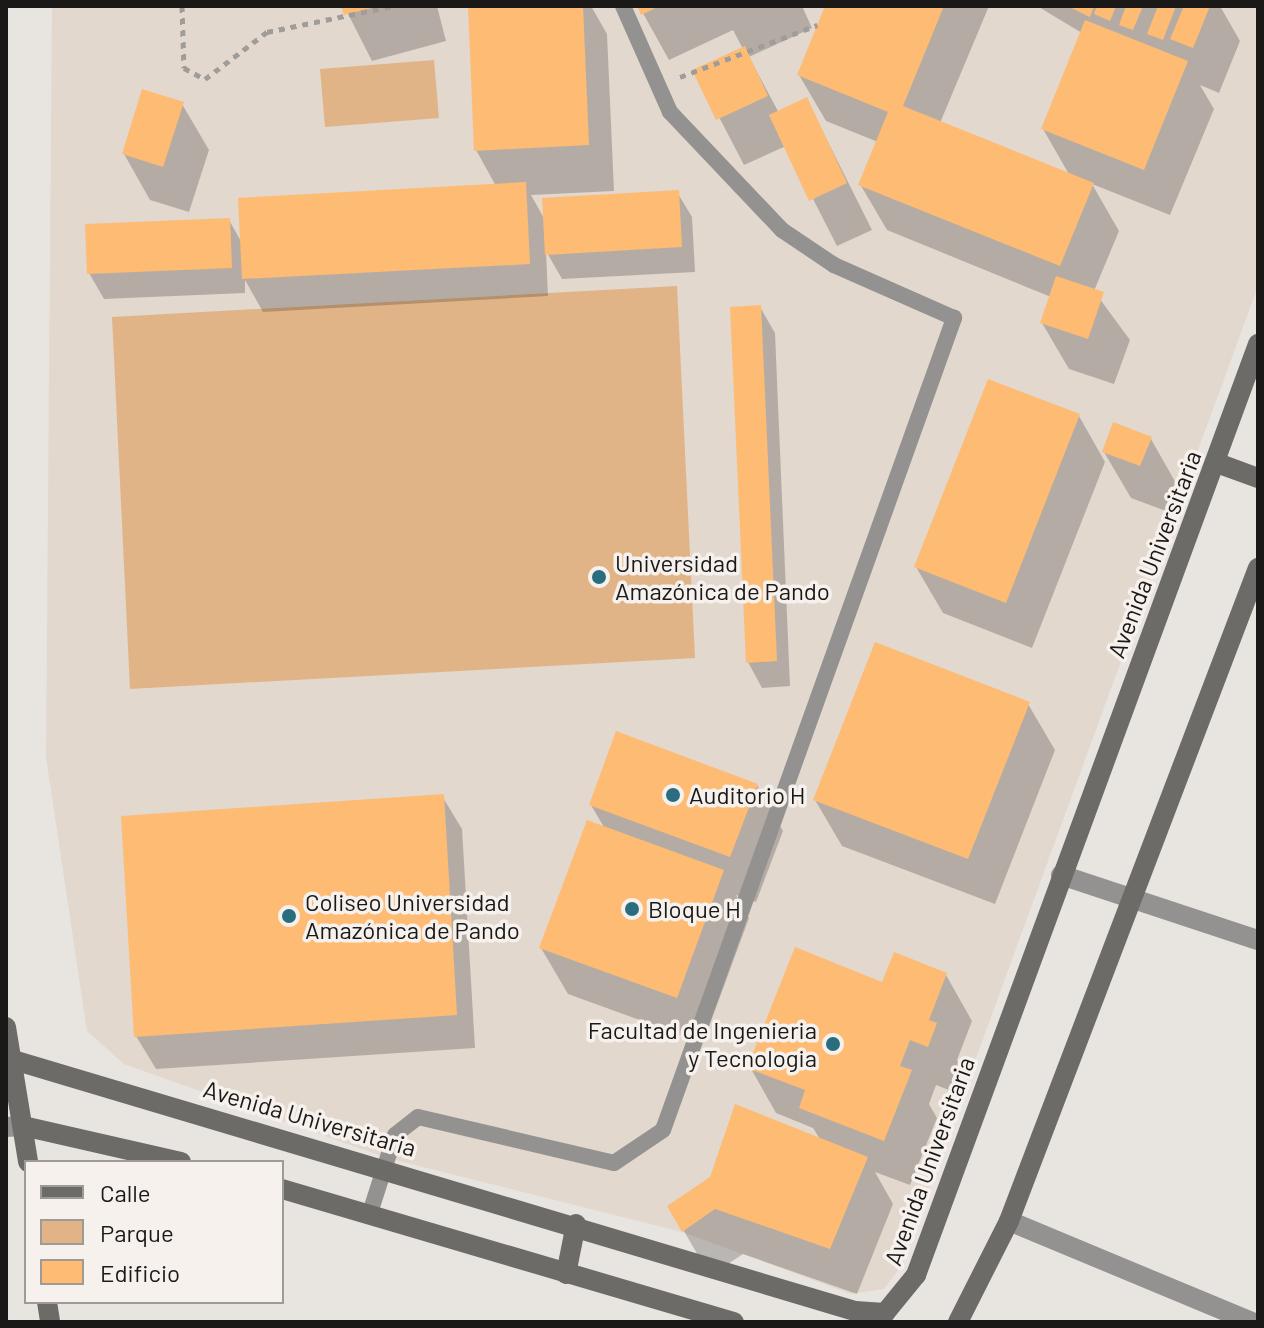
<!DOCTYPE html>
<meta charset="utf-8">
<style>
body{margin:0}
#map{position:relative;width:1264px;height:1328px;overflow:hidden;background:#e8e4e0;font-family:Barlow,sans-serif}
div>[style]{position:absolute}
.built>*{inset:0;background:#e2d8ce}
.green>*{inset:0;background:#e1b487}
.shadow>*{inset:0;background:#0003}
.building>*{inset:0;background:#febb74}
.path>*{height:5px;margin-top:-2.5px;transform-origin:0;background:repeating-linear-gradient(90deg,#9f9c99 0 6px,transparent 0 12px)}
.service>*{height:16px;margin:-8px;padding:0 8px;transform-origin:8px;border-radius:8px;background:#949290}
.minor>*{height:20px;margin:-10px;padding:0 10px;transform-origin:10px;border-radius:10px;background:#949290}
.secondary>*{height:20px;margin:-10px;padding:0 10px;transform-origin:10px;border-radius:10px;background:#6d6b68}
.dots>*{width:22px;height:22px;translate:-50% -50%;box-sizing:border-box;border:4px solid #f6f1ed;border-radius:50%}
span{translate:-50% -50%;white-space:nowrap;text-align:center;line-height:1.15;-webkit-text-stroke:7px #f6f1ed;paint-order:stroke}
.street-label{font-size:24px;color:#1a1917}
.poi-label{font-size:24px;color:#1a1917}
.left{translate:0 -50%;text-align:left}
.right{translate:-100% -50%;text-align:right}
.frame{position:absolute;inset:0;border:8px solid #1a1917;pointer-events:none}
.legend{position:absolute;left:24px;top:1160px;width:260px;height:144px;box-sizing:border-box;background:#f6f1ed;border:2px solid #9e9b97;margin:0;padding:10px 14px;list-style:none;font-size:24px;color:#1a1917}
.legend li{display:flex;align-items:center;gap:16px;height:40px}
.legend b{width:40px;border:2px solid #9e9b97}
</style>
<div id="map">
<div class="built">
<i style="clip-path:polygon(52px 6px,1258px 6px,1258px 286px,899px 1269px,884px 1289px,851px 1294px,682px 1232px,387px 1158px,124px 1064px,87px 1031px,46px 757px)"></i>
</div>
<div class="green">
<i style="clip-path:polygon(434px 60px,439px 118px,325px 127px,320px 69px)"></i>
<i style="clip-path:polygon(677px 286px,695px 658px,130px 689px,112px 317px)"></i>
</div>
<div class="shadow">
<i style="clip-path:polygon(344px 6px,437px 6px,446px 41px,372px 61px)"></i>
<i style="clip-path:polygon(470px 6px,591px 6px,607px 34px,614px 191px,531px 195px,545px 220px,677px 192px,692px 217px,695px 272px,562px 279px,546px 251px,548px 296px,263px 312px,245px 280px,245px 293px,104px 299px,89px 273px,229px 220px,242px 243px,496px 186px,476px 150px)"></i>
<i style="clip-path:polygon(639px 6px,802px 6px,812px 28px,749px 57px,779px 113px,807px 100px,872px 230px,837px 246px,786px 146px,744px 165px,695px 71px,743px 49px,733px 30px,669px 60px)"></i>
<i style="clip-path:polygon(827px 6px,989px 6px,940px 123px,1070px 176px,1043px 129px,1082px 33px,1037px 6px,1220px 6px,1240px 41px,1219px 93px,1200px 85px,1214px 109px,1170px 215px,1092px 184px,1119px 231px,1094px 291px,1130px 340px,1114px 384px,1069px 369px,1042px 323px,1051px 297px,887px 230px,860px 184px,878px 142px,826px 121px,799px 75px)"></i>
<i style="clip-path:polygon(182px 104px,209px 150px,189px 212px,150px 200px,124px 154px)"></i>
<i style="clip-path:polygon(760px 307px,775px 333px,790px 686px,762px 688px,748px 662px)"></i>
<i style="clip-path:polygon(1079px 416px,1105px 462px,1032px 648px,943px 613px,916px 567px)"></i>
<i style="clip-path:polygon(1151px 439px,1177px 485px,1166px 511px,1131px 498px,1104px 452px)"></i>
<i style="clip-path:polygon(1028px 704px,1055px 750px,995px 904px,842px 846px,815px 800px)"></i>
<i style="clip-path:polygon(757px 785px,783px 831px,756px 902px,736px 895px,749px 918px,703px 1043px,568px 994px,541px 948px,605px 829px,591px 805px)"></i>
<i style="clip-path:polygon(442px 796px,462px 829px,475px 1048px,156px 1069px,136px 1036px)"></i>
<i style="clip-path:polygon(946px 975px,972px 1021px,957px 1060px,962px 1070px,954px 1092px,936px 1085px,929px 1104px,937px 1118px,910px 1185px,875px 1172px,893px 1204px,857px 1294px,743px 1254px,710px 1276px,670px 1207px,820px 1139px,813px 1128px,776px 1113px,750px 1067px,883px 984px)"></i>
</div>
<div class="building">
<i style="clip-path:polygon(341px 6px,376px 6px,376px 7px,344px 15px)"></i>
<i style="clip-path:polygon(468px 6px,583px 6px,589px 145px,474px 151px)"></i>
<i style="clip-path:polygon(637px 6px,660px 6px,641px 15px)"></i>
<i style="clip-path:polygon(825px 6px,944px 6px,903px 106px,1094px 183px,1060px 266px,858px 185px,888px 112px,797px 75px)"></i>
<i style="clip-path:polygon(1067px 6px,1094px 6px,1090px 17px)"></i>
<i style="clip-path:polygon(1097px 6px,1116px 6px,1110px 21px,1094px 14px)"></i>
<i style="clip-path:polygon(1126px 6px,1143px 6px,1133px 30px,1119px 25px)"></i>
<i style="clip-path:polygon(1158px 6px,1176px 6px,1163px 40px,1147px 34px)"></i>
<i style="clip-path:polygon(1184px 6px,1210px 6px,1193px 48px,1170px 39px)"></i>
<i style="clip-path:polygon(1085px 20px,1188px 61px,1144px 170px,1041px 129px)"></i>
<i style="clip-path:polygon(745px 46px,768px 96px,716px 120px,692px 70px)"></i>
<i style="clip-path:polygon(142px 89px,184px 102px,163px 167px,122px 154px)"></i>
<i style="clip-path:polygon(807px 97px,847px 183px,809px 201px,769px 115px)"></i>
<i style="clip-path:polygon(526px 182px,530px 264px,242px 279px,238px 198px)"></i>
<i style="clip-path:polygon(679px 190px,682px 247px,545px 255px,542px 198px)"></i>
<i style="clip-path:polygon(230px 218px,232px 268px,87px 274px,85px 224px)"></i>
<i style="clip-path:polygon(1056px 276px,1104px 292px,1088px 339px,1040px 323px)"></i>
<i style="clip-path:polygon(761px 305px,777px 661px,746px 663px,730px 307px)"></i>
<i style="clip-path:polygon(988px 379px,1080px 414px,1006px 603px,914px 567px)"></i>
<i style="clip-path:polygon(1113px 422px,1152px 437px,1140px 466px,1102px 452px)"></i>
<i style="clip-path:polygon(875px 642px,1030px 702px,968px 859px,813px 800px)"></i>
<i style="clip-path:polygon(616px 731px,758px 784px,730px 857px,589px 805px)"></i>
<i style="clip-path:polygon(444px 794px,457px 1015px,134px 1037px,121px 816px)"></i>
<i style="clip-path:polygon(587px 820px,724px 870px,677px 998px,539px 948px)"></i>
<i style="clip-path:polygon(795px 947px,882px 982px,894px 952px,947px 973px,929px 1020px,937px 1023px,928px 1047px,910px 1040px,900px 1066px,912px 1070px,884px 1141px,799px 1108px,805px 1090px,747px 1068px)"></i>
<i style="clip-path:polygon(735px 1104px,868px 1157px,830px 1249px,715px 1209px,682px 1232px,667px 1206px,710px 1177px)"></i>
</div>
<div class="path">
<i style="left:182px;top:6px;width:62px;rotate:88.2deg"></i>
<i style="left:184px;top:68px;width:24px;rotate:28deg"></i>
<i style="left:205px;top:79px;width:78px;rotate:-37.2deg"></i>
<i style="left:267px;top:32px;width:129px;rotate:-11.7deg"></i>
<i style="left:680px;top:77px;width:147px;rotate:-20.8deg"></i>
</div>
<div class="service">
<i style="left:369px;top:1216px;width:85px;rotate:-72.2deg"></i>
<i style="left:395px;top:1135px;width:29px;rotate:-38deg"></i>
<i style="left:418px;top:1117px;width:201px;rotate:13.2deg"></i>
<i style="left:614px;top:1163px;width:59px;rotate:-34deg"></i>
<i style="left:663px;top:1130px;width:863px;rotate:-70.28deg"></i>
<i style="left:954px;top:318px;width:131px;rotate:-156.2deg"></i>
<i style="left:834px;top:265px;width:63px;rotate:-146.1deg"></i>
<i style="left:782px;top:230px;width:163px;rotate:-133.5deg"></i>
<i style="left:670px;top:112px;width:116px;rotate:-113.9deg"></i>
</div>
<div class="minor">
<i style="left:1061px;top:875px;width:207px;rotate:18.3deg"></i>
<i style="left:6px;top:1127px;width:17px;rotate:-3deg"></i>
<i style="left:1009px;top:1221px;width:263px;rotate:22.6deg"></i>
</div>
<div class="secondary">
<i style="left:1217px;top:463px;width:44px;rotate:20.1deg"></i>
<i style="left:6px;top:1027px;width:137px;rotate:80.7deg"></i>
<i style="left:10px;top:1059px;width:882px;rotate:16.61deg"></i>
<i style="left:855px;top:1311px;width:30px;rotate:4deg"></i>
<i style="left:885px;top:1313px;width:49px;rotate:-50.8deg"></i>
<i style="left:916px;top:1275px;width:992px;rotate:-69.83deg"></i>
<i style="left:23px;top:1126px;width:162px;rotate:12.8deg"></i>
<i style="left:282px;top:1189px;width:471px;rotate:16.4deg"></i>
<i style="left:566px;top:1274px;width:51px;rotate:-78.7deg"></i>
<i style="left:47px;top:1302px;width:20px;rotate:81deg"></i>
<i style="left:958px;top:1322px;width:113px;rotate:-63.2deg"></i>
<i style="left:1009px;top:1221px;width:699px;rotate:-69.13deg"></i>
</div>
<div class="dots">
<i style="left:599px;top:577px;background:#296d7e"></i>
<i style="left:673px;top:795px;background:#296d7e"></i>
<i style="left:632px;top:909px;background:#296d7e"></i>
<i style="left:289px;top:916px;background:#296d7e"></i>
<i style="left:833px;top:1044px;background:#296d7e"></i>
</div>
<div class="street-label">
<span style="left:1154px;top:554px;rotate:-69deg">Avenida Universitaria</span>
<span style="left:310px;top:1118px;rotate:16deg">Avenida Universitaria</span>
<span style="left:929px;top:1161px;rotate:-70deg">Avenida Universitaria</span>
</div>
<div class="poi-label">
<span class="left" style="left:615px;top:577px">Universidad<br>Amazónica de Pando</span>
<span class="left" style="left:689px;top:795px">Auditorio H</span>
<span class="left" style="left:305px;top:916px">Coliseo Universidad<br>Amazónica de Pando</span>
<span class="left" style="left:648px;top:909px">Bloque H</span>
<span class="right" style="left:817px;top:1044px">Facultad de Ingenieria<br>y Tecnologia</span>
</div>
<div class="frame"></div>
<ul class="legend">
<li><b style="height:10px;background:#6d6b68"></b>Calle</li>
<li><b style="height:22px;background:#e1b487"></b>Parque</li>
<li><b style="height:22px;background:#febb74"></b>Edificio</li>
</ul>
</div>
